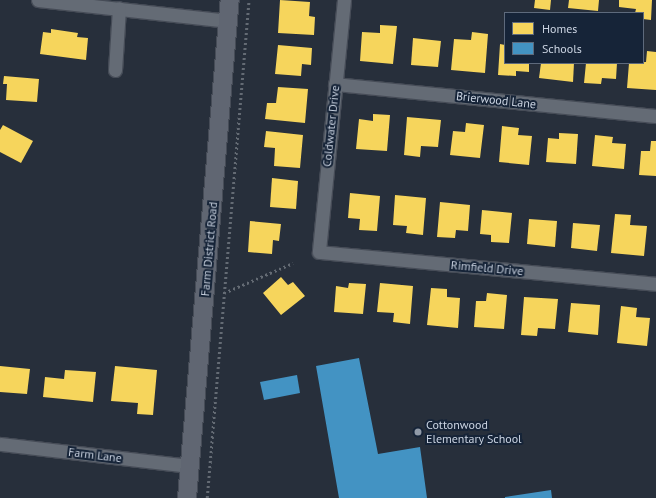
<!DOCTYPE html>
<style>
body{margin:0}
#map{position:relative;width:656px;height:498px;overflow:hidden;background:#272f3b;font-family:"PT Sans",sans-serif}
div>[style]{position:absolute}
.homes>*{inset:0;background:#f6d55c}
.schools>*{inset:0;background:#4393c3}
.path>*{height:2.5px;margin-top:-1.25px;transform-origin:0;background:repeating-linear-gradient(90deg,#646b74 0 2px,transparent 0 5px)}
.roads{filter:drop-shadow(1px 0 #464c57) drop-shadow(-1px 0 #464c57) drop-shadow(0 1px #464c57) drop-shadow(0 -1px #464c57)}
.street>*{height:13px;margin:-6.5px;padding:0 6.5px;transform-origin:6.5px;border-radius:6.5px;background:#646b75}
.secondary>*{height:18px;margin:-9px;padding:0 9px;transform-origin:9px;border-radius:9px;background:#606672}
.dots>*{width:11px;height:11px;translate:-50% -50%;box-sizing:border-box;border:2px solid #162438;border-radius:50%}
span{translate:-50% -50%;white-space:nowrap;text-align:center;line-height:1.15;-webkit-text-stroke:4px #162438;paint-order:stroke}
.street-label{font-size:12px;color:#cad3e1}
.poi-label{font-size:12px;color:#cad3e1}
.left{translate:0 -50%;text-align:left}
.legend{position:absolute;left:504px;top:12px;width:140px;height:52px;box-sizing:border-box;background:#162438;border:1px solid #5e6a7c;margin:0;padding:5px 7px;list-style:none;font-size:12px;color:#cad3e1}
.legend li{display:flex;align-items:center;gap:8px;height:20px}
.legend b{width:20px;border:1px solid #5e6a7c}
</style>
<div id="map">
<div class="homes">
<i style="clip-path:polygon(280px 0,310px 2px,309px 16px,315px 17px,314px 35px,278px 33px)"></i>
<i style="clip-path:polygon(535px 0,551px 0,550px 10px,534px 8px)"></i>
<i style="clip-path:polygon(569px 0,599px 0,598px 11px,568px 8px)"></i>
<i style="clip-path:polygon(619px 0,652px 0,651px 20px,643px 19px,643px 13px,635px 13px,636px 9px,619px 7px)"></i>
<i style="clip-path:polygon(380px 25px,397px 26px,393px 64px,360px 61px,362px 32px,380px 33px)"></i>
<i style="clip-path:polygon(51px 29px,78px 33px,77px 37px,88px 38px,86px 60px,40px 54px,43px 32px,51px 33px)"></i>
<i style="clip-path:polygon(472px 32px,488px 34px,485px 73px,451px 70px,454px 39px,471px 40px)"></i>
<i style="clip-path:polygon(413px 38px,441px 41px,438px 67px,411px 65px)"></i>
<i style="clip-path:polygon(500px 44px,505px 45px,505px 63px,529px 63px,529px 72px,516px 71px,516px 76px,498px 75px)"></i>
<i style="clip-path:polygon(278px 45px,312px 48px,311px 65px,302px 64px,301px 76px,275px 74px)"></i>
<i style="clip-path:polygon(647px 51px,656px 52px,656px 90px,627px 88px,629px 63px,646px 62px)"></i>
<i style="clip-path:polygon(541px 63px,574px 63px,573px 82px,539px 78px)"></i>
<i style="clip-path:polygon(586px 63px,617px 63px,616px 79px,602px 78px,601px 84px,584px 83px)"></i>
<i style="clip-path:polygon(4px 76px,39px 79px,37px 102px,6px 100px,7px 84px,3px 84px)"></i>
<i style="clip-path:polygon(278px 87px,308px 89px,305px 123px,265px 119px,267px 103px,276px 103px)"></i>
<i style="clip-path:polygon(373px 114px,390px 115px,387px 151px,356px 149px,359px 119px,373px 121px)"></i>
<i style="clip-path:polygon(407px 117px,441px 120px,438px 147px,421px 146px,420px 157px,404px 155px)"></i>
<i style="clip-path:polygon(466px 123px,484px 125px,480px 158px,450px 155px,453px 131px,465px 132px)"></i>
<i style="clip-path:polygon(3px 125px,33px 141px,21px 163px,0 152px,0 130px)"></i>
<i style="clip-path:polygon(502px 126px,519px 128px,518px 135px,532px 136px,529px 165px,499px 162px)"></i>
<i style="clip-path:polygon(266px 131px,303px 135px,300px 168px,274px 166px,275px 148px,264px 147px)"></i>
<i style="clip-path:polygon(559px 133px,578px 134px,576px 164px,546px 162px,548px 138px,559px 139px)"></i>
<i style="clip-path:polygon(595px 135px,613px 137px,612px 143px,626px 144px,624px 169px,592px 166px)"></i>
<i style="clip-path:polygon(651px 141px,656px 141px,656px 176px,639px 175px,641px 151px,650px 151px)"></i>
<i style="clip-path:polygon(272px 178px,298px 181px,296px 209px,270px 207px)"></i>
<i style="clip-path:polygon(350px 193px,380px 196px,377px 231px,359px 230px,360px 219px,348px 218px)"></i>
<i style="clip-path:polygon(395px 195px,426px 198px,423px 235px,406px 233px,407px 226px,393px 225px)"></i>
<i style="clip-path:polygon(440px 202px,470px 205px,468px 231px,456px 230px,455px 238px,437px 237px)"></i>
<i style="clip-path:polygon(482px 210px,512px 213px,509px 243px,491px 242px,491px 235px,480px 234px)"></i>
<i style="clip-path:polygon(615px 214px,631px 215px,630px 225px,647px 226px,644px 256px,611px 253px)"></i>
<i style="clip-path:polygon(529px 219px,557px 221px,555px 247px,527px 244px)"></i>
<i style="clip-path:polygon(250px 221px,281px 224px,279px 241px,273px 240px,272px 254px,248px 252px)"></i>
<i style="clip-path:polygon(573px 223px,600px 225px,597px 251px,571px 248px)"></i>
<i style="clip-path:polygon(281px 277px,288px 285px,293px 282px,305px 296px,281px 315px,263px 293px)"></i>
<i style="clip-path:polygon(349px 283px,366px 284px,363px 314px,334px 312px,336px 286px,348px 288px)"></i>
<i style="clip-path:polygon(380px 283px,413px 286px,410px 324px,393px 322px,394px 313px,377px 312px)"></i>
<i style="clip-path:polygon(431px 288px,447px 289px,447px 297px,460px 298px,458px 328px,427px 325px)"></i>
<i style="clip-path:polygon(487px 293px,507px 295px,504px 329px,474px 327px,476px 301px,486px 301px)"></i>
<i style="clip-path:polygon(524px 297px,558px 299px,555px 329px,538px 328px,537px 336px,521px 335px)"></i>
<i style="clip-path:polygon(571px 303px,600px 305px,598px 335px,568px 332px)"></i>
<i style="clip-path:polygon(621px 306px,637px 308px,636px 317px,650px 318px,647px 346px,617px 343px)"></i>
<i style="clip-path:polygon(0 366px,30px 369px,27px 394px,0 392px)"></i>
<i style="clip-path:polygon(115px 366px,157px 370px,153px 415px,137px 414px,138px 403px,111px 401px)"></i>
<i style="clip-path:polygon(65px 370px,96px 372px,93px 402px,43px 397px,45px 377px,64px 379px)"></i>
</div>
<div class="schools">
<i style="clip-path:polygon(359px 358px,378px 454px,420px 447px,427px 498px,339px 498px,316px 366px)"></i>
<i style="clip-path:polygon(297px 375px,300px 393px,264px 400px,260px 382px)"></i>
<i style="clip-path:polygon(551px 490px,552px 498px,505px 498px,505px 497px)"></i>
</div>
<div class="path">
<i style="left:224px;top:293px;width:75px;rotate:-23.5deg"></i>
<i style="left:207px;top:498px;width:500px;rotate:-85.2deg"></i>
</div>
<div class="roads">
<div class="street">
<i style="left:38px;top:0;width:192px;rotate:6.3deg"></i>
<i style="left:344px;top:0;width:253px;rotate:95.7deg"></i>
<i style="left:319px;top:252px;width:339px;rotate:5.4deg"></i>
<i style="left:115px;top:70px;width:62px;rotate:-86.3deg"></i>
<i style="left:335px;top:84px;width:323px;rotate:5.7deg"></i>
<i style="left:0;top:444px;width:191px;rotate:6.6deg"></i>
</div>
<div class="secondary">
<i style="left:187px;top:498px;width:500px;rotate:-85.1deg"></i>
</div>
</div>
<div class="dots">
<i style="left:418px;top:432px;background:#919aa7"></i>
</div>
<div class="street-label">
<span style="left:496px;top:100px;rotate:6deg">Brierwood Lane</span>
<span style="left:331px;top:126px;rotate:-84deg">Coldwater Drive</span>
<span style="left:209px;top:249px;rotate:-85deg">Farm District Road</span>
<span style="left:487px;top:268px;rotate:5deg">Rimfield Drive</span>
<span style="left:95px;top:455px;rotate:7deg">Farm Lane</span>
</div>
<div class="poi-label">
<span class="left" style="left:426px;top:432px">Cottonwood<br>Elementary School</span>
</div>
<ul class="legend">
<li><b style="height:11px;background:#f6d55c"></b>Homes</li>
<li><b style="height:11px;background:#4393c3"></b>Schools</li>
</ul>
</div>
